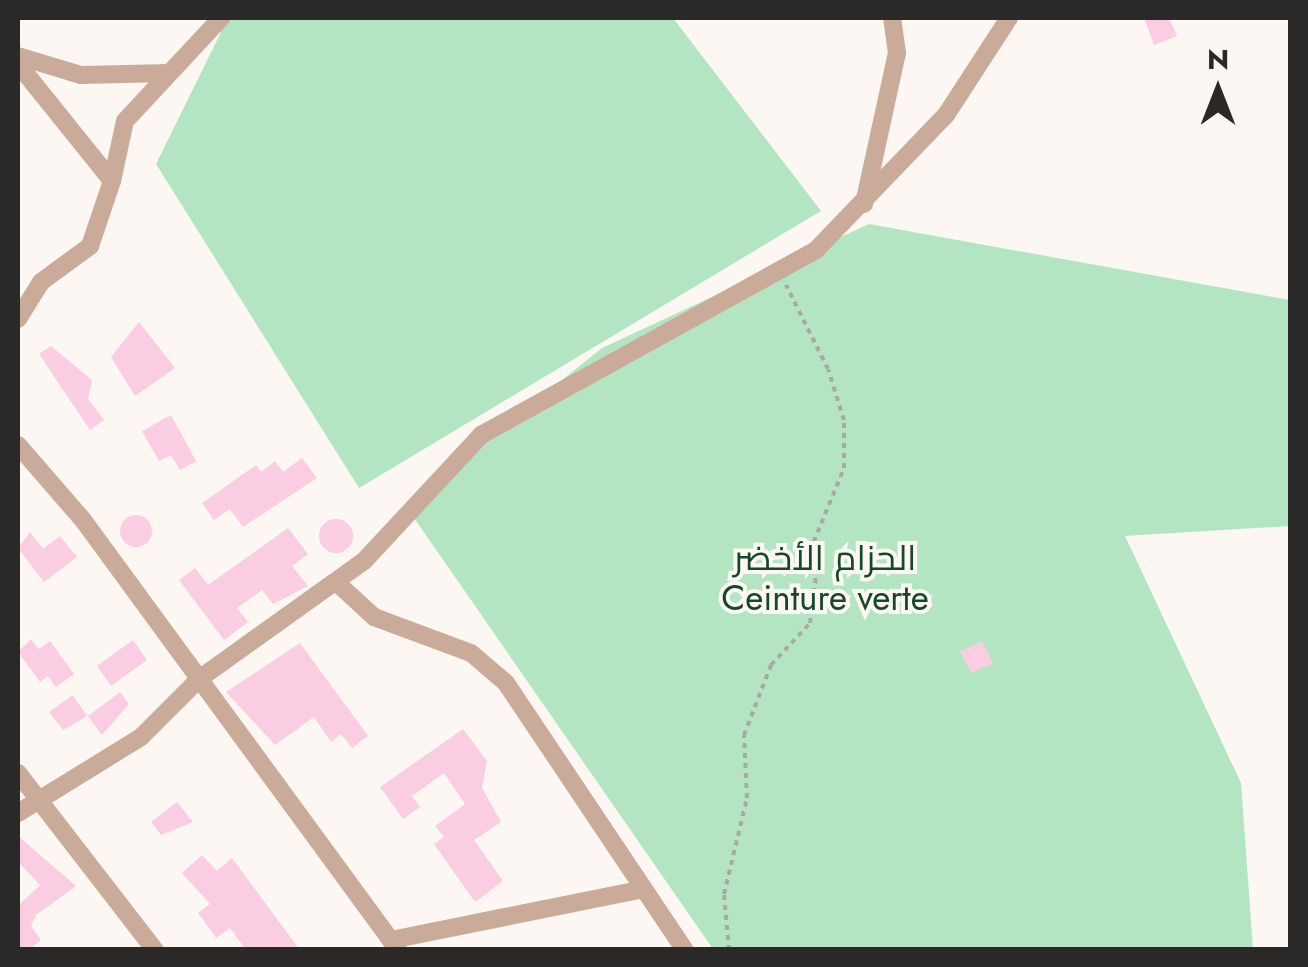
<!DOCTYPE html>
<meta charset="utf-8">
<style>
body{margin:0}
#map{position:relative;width:1308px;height:967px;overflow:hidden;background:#fcf7f2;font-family:Jost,Cairo,sans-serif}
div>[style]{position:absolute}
.green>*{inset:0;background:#b3e5c2}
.building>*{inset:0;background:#facde2}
.round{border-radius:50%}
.path>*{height:4px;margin-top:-2px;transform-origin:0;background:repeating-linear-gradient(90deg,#aba7a3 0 5px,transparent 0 10px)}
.minor>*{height:18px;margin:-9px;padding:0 9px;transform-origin:9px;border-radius:9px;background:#caab9a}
span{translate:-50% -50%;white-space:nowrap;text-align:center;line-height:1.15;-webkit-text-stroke:8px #fcf7f2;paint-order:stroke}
.park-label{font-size:35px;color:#14482a}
.frame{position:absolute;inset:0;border:20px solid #2b2928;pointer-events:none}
.north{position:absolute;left:1168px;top:40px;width:100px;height:100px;-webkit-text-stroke:8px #fcf7f2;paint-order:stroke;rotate:0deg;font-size:28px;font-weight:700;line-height:40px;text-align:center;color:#2b2928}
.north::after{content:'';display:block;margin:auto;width:35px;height:45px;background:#2b2928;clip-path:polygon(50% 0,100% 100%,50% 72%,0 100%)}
</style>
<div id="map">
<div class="green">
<i style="clip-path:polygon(228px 18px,673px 18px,821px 211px,359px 488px,156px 164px)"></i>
<i style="clip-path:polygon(869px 224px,1290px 300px,1290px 526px,1125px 536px,1241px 783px,1253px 949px,713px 949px,405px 505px,602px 348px)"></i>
</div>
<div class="building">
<i style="clip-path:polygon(1144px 18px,1169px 18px,1177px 36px,1154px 45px)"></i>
<i style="clip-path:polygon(139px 322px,175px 368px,135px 396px,111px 357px)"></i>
<i style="clip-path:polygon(51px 346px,92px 380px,88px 399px,104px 420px,90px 430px,39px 354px)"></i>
<i style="clip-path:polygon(171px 415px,196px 461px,180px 470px,171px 455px,159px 461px,142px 431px)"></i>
<i style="clip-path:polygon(302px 458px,317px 478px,243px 527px,230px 509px,214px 520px,202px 503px,256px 465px,261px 472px,275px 461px,283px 472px)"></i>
<i class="round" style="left:120px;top:515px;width:32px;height:32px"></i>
<i class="round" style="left:319px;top:519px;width:34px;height:34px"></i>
<i style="clip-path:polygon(288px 528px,308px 554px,292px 566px,308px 586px,273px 604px,262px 590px,237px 608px,248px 622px,224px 640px,179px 580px,195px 568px,208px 585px)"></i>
<i style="clip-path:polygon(30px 532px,43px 549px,60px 536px,77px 557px,44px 582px,18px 548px)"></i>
<i style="clip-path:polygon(31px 639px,39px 649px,50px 641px,74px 674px,56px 687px,48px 676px,40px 682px,18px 652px)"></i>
<i style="clip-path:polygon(133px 640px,147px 660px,111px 686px,97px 666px)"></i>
<i style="clip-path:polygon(982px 641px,993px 663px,971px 673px,960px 651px)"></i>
<i style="clip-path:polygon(300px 643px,368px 736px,352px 748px,341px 734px,331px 742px,314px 717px,275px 745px,226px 692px)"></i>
<i style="clip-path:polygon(120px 692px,129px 704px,102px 735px,88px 716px)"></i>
<i style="clip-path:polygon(73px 695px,87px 716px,63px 730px,49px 712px)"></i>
<i style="clip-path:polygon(463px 729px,487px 761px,482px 788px,501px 822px,474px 840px,503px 881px,475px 902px,434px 844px,444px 837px,435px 826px,465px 804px,444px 773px,412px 796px,420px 807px,403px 819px,380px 787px)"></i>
<i style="clip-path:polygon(177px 802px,193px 822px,161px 835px,151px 822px)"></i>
<i style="clip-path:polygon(18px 836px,76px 886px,36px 915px,31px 926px,41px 940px,28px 950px,18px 950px,18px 906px,40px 885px,19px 863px)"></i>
<i style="clip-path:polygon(202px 855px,217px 871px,232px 858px,300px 950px,246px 950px,230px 928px,216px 938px,198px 913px,210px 904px,182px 873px)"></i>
</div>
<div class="path">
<i style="left:729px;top:950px;width:56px;rotate:-95.1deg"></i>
<i style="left:724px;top:894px;width:99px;rotate:-76.5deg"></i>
<i style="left:747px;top:798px;width:63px;rotate:-92.7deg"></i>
<i style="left:744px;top:735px;width:75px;rotate:-68.9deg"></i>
<i style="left:771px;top:665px;width:57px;rotate:-47.1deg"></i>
<i style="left:810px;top:623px;width:55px;rotate:-82.7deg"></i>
<i style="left:817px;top:568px;width:18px;rotate:-112deg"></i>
<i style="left:810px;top:551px;width:90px;rotate:-67.7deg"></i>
<i style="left:844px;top:468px;width:48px;rotate:-90deg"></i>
<i style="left:844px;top:420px;width:53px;rotate:-107.4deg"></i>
<i style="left:828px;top:369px;width:94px;rotate:-116.6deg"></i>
</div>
<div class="minor">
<i style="left:18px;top:56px;width:66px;rotate:16.8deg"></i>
<i style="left:81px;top:75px;width:88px;rotate:-1.3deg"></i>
<i style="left:18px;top:64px;width:150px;rotate:51.2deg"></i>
<i style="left:112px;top:181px;width:61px;rotate:-77.8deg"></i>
<i style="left:125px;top:121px;width:141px;rotate:-47deg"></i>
<i style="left:864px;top:204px;width:155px;rotate:-77.7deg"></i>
<i style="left:897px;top:53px;width:35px;rotate:-98deg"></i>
<i style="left:18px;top:319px;width:44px;rotate:-58.1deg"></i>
<i style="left:41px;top:282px;width:61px;rotate:-36.3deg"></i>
<i style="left:90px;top:246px;width:69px;rotate:-71.3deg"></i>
<i style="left:18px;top:445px;width:99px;rotate:49.1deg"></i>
<i style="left:83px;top:520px;width:533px;rotate:53.78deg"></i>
<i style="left:336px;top:582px;width:52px;rotate:42.6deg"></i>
<i style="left:374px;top:617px;width:103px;rotate:20.4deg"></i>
<i style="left:471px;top:653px;width:46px;rotate:40.6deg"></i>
<i style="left:506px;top:683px;width:321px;rotate:56.2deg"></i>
<i style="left:18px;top:773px;width:224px;rotate:52.3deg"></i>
<i style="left:18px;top:813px;width:145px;rotate:-31.7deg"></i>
<i style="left:141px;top:737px;width:82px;rotate:-45deg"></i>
<i style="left:199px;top:679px;width:203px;rotate:-35.6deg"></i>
<i style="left:364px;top:561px;width:172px;rotate:-47.1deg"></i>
<i style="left:481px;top:435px;width:381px;rotate:-28.9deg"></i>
<i style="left:815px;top:251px;width:189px;rotate:-46.1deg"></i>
<i style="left:946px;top:115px;width:116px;rotate:-57deg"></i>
<i style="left:391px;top:940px;width:253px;rotate:-11.4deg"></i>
</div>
<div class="park-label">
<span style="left:825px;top:578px">الحزام الأخضر<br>Ceinture verte</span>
</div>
<div class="frame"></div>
<div class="north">N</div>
</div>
